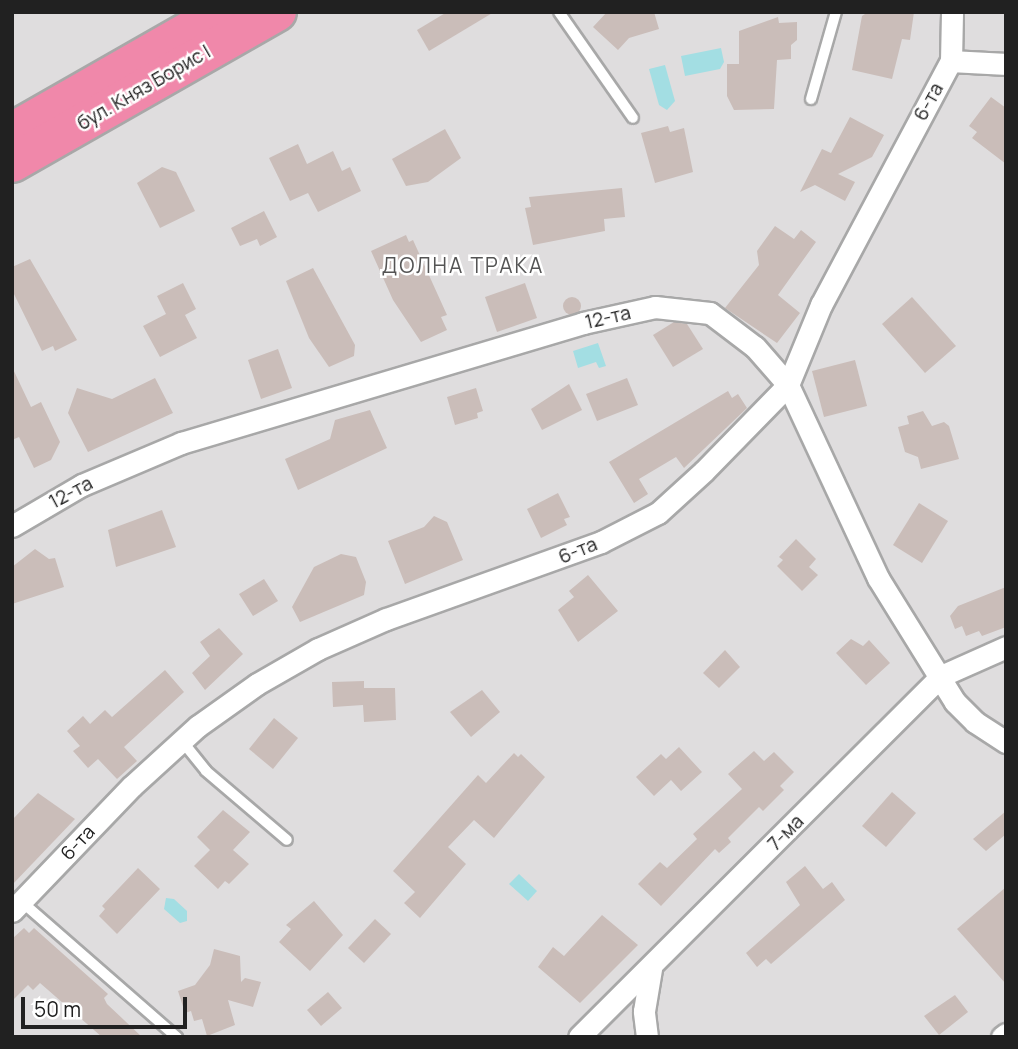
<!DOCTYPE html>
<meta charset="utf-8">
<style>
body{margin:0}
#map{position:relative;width:1018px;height:1049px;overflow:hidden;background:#f2ece6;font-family:Manrope,sans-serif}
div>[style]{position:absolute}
.residential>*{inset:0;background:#dfddde}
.water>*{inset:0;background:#a3dee3}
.building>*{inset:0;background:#cabdb9}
.round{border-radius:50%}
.roads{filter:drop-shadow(2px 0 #a8a8a8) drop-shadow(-2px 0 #a8a8a8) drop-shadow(0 2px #a8a8a8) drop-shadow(0 -2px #a8a8a8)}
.lane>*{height:10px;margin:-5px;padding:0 5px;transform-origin:5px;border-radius:5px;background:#fff}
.street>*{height:21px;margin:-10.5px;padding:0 10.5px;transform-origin:10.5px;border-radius:10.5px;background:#fff}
.highway>*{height:38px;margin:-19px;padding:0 19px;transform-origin:19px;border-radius:19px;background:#f088aa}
span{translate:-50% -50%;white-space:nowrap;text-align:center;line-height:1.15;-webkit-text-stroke:5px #fff;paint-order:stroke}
.street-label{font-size:19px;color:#212121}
.neighbourhood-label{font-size:21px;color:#545454;letter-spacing:2px}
.frame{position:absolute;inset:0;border:14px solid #212121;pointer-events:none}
.scale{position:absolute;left:21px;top:997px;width:166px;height:32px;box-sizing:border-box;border:4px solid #212121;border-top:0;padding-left:9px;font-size:21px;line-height:24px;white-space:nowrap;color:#212121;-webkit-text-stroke:5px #fff;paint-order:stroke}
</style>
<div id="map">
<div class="residential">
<i style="clip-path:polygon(12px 12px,1006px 12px,1006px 1037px,12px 1037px)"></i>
</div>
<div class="water">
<i style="clip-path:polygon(721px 48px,724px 62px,720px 69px,685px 76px,681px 56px)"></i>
<i style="clip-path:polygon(665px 65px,675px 101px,667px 110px,659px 105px,649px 69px)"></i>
<i style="clip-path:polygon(598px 343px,606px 366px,599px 368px,596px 362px,578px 368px,573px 351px)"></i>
<i style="clip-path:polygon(519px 874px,537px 891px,528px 901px,509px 884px)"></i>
<i style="clip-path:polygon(166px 898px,174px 899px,187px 911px,187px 921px,180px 923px,164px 909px)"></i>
</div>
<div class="building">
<i style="clip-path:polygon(447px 12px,494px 12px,429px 51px,417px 30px)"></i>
<i style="clip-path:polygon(607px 12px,654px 12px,659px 29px,629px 38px,618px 50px,593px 27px)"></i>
<i style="clip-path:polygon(868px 12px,914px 12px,910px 40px,902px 39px,892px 79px,852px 70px,862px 16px)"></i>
<i style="clip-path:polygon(778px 17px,779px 23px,797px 22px,797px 40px,791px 45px,791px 59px,777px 60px,774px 109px,734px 110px,727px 96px,727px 64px,739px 64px,739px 31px)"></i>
<i style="clip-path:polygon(991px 97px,1006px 108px,1006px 164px,972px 138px,977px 132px,969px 126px)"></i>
<i style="clip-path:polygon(850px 117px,884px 135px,872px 157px,838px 174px,855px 182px,845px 201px,815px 185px,800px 192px,822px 149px,831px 153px)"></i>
<i style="clip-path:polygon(668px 126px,670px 132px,684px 128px,693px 172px,655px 183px,641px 133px)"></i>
<i style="clip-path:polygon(445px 129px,461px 158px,428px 182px,406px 186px,392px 159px)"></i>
<i style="clip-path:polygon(298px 144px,307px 164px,333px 151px,342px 171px,350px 167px,361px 191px,318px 212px,308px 193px,290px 201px,269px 158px)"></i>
<i style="clip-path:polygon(162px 167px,176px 172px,195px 211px,160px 228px,137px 183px)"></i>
<i style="clip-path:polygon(622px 188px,625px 217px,604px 219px,605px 231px,533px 245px,525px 208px,531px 207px,529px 197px)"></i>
<i style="clip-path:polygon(264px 211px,277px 237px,260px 246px,257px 239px,240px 246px,231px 228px)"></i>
<i style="clip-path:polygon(775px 226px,794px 239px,801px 230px,816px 242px,778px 295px,800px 313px,777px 343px,725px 308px,759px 265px,757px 251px)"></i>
<i style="clip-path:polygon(406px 235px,409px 242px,413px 240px,447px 315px,441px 317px,447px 330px,421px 342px,393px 300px,371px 251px)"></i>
<i style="clip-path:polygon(30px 259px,77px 340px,55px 351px,53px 346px,42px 351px,12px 290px,12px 267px)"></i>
<i style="clip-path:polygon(313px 268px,355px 345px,354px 356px,329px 367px,309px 338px,286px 281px)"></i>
<i style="clip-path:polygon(183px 283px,196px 309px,185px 315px,197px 338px,160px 357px,143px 326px,166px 314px,157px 296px)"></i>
<i style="clip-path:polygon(525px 283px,537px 318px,497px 332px,485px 297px)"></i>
<i class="round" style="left:563px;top:297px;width:18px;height:18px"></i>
<i style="clip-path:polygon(912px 297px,956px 346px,925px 373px,882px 324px)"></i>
<i style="clip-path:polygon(674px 322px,687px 324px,703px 349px,673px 367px,653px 335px)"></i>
<i style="clip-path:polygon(278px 349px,292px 388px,261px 399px,248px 360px)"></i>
<i style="clip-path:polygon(855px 360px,867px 406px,824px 417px,812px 371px)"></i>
<i style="clip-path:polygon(12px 367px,31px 407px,41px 402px,60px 442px,51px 460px,34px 468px,19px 437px,12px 440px)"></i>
<i style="clip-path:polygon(155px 378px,173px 413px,88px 452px,68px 413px,77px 388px,112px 399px)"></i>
<i style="clip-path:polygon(627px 378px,638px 405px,597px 421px,586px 394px)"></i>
<i style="clip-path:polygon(569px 384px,582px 410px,542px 430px,531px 409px)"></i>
<i style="clip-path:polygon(476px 388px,483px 411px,477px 413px,478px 418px,455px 425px,447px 397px)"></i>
<i style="clip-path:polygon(728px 391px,732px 398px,738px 394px,747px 408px,684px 468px,676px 457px,639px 479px,648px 494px,634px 503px,609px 462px)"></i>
<i style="clip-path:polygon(370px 410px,387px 448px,298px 490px,285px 459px,330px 439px,335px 420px)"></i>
<i style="clip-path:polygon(923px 411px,932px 426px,944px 422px,949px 426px,959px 459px,921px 469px,918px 457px,905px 452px,898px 427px,909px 424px,907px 416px)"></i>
<i style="clip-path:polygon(558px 493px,570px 517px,564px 519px,567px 525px,541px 538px,527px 509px)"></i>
<i style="clip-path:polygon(919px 503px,948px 521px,922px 563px,893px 545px)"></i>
<i style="clip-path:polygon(162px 510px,176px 547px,116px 567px,108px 530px)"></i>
<i style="clip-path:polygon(434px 516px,447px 522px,463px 560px,405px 584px,388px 541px,424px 527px)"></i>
<i style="clip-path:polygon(796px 539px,816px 559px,809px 567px,818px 575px,802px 591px,777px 566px,783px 560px,779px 557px)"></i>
<i style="clip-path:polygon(35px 549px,49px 559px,55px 558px,64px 587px,12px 604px,12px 567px)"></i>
<i style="clip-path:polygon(341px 554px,356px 557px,366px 582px,364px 595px,300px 622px,292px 607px,314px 567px)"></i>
<i style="clip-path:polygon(588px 575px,618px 611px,578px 642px,558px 610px,574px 597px,569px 591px)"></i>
<i style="clip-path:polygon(264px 579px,278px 601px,253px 616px,239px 594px)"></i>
<i style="clip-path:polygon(1006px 587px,1006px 627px,982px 636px,979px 631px,966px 636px,962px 626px,955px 629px,950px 616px,958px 606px)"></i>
<i style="clip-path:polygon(219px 628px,243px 654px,205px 690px,192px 673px,210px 656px,200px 642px)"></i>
<i style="clip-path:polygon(851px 639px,863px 646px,869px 640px,890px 663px,866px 685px,836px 653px)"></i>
<i style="clip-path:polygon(725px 650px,740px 667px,719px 688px,703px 673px)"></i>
<i style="clip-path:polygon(165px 670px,184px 692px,124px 747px,137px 761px,117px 779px,98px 759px,88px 768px,73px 751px,80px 746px,67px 731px,83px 716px,90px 724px,105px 710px,112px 717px)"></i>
<i style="clip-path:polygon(364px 681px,364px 688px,395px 688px,396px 720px,364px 722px,363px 705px,333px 707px,332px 682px)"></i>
<i style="clip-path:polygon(482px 690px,500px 712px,471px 737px,450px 712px)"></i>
<i style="clip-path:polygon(274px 718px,298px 738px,273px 769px,249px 749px)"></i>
<i style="clip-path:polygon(679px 747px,702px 772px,681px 791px,671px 780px,654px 796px,636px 777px,661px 754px,666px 759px)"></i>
<i style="clip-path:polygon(754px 751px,764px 761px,774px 752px,794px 772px,780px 786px,784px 790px,763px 811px,759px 807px,728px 838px,731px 842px,719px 853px,715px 849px,661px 906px,638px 884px,660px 862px,667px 868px,697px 839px,693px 834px,742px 789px,728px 774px)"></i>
<i style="clip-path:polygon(514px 753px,518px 757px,521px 754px,545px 777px,494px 838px,474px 820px,448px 847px,466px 864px,420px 918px,404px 903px,415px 892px,393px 871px,478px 775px,486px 783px)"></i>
<i style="clip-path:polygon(892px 792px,916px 813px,886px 847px,862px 826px)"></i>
<i style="clip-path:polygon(38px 793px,75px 819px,12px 885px,12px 820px)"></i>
<i style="clip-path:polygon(223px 810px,250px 832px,233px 850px,249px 864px,229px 884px,225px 881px,218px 889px,194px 866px,210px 850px,197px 837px)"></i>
<i style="clip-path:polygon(1006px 811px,1006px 834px,986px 851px,973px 839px)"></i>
<i style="clip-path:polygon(805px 866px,823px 889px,832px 882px,845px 900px,771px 964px,766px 959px,757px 967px,746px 953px,800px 905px,786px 882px)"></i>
<i style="clip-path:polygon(138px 868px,160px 889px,117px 934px,99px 916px,105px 909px,102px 906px)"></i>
<i style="clip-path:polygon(1006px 887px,1006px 984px,957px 929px)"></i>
<i style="clip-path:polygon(314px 901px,343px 935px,310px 971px,279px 942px,291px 929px,286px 925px)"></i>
<i style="clip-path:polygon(602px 915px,638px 945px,580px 1003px,538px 967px,553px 947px,564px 956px)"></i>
<i style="clip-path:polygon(375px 919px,391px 934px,364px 963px,348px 948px)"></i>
<i style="clip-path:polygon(24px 928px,29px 933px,34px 928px,108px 994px,104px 998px,107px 1004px,142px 1037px,102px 1037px,40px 983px,33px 990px,28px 985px,12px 1001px,12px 939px)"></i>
<i style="clip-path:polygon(214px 949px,240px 956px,241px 982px,245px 978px,261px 982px,253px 1007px,228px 1000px,235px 1025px,207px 1036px,202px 1019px,194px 1021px,191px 1011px,185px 1013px,178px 991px,195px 985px,210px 965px)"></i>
<i style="clip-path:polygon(328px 992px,342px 1008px,321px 1026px,307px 1010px)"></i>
<i style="clip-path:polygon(955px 995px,968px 1012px,939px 1035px,924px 1016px)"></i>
</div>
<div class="roads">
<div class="lane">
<i style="left:559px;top:12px;width:129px;rotate:55.1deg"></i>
<i style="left:811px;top:99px;width:91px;rotate:-74deg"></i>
<i style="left:182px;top:741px;width:38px;rotate:51deg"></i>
<i style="left:206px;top:771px;width:106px;rotate:40.4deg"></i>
<i style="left:22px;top:902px;width:206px;rotate:41.1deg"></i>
</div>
<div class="street">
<i style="left:951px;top:61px;width:55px;rotate:3.1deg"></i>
<i style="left:12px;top:526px;width:81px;rotate:-30.4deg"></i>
<i style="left:82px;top:485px;width:108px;rotate:-23deg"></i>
<i style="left:181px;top:443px;width:420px;rotate:-16.6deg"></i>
<i style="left:583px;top:323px;width:74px;rotate:-12.5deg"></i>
<i style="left:655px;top:307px;width:55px;rotate:6.2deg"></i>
<i style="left:710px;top:313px;width:56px;rotate:37.1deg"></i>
<i style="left:755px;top:347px;width:50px;rotate:49deg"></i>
<i style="left:788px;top:385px;width:213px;rotate:65deg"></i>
<i style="left:878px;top:578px;width:146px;rotate:58.2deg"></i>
<i style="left:955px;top:702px;width:28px;rotate:45deg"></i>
<i style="left:975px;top:722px;width:37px;rotate:33deg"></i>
<i style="left:12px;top:911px;width:173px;rotate:-46.2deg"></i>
<i style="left:132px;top:786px;width:89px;rotate:-42.3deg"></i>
<i style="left:198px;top:726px;width:72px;rotate:-35.4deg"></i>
<i style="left:257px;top:684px;width:70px;rotate:-29.8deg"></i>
<i style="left:318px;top:649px;width:74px;rotate:-23.8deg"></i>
<i style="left:386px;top:619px;width:228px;rotate:-19.7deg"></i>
<i style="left:601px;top:542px;width:64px;rotate:-27deg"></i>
<i style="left:658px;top:513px;width:62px;rotate:-42.4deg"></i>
<i style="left:704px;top:471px;width:120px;rotate:-45.7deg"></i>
<i style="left:788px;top:385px;width:87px;rotate:-67.6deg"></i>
<i style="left:821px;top:305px;width:276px;rotate:-62deg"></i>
<i style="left:951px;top:61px;width:49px;rotate:-88.8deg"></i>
<i style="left:579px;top:1037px;width:511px;rotate:-44.92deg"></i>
<i style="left:941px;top:676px;width:71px;rotate:-24deg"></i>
<i style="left:647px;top:1037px;width:26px;rotate:-97deg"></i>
<i style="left:644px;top:1011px;width:43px;rotate:-80.5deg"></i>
<i style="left:1002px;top:1037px;width:5px;rotate:-37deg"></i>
</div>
<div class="highway">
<i style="left:12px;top:132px;width:242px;rotate:-29.7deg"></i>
<i style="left:12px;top:163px;width:305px;rotate:-29.7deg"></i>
</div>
</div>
<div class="street-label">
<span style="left:144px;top:88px;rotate:-30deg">бул. Княз Борис I</span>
<span style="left:929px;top:102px;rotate:-61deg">6-та</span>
<span style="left:608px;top:318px;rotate:-13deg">12-та</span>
<span style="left:71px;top:493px;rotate:-28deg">12-та</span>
<span style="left:578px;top:551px;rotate:-22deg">6-та</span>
<span style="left:786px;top:833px;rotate:-45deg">7-ма</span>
<span style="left:78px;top:843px;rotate:-47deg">6-та</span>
</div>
<div class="neighbourhood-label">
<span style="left:463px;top:265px">ДОЛНА ТРАКА</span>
</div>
<div class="frame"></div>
<div class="scale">50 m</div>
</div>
